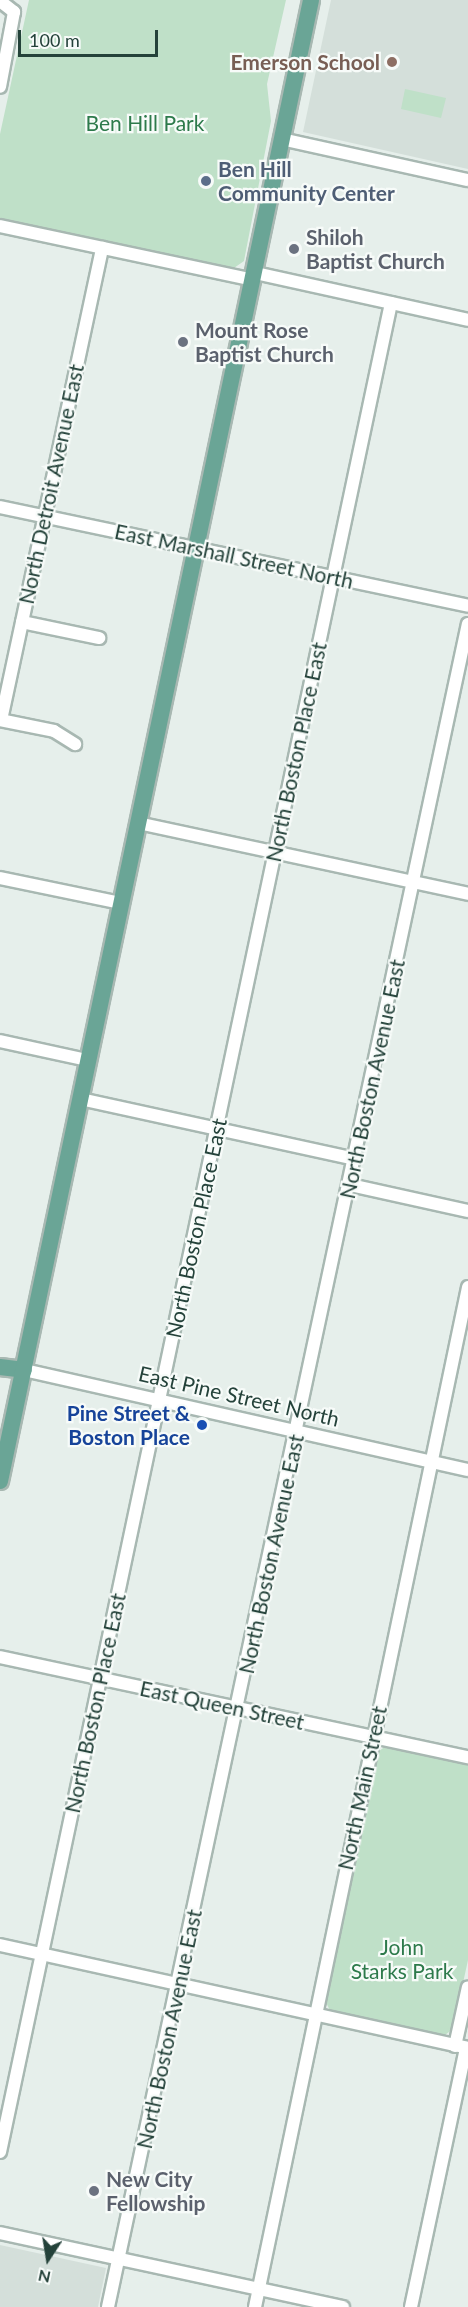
<!DOCTYPE html>
<style>
body{margin:0}
#map{position:relative;width:468px;height:2307px;overflow:hidden;background:#e6efeb;font-family:Lato,sans-serif}
div>[style]{position:absolute}
.built>*{inset:0;background:#d4dfda}
.green>*{inset:0;background:#bfe0c8}
.roads{filter:drop-shadow(2px 0 #a8b8b2) drop-shadow(-2px 0 #a8b8b2) drop-shadow(0 2px #a8b8b2) drop-shadow(0 -2px #a8b8b2)}
.minor>*{height:12px;margin:-6px;padding:0 6px;transform-origin:6px;border-radius:6px;background:#fff}
.major>*{height:16px;margin:-8px;padding:0 8px;transform-origin:8px;border-radius:8px;background:#6aa596}
.dots>*{width:16px;height:16px;translate:-50% -50%;box-sizing:border-box;border:3px solid #f7fbf9;border-radius:50%}
span{translate:-50% -50%;white-space:nowrap;text-align:center;line-height:1.15;-webkit-text-stroke:4.5px #f7fbf9;paint-order:stroke}
.education-label{font-size:21px;color:#785e54;font-weight:700}
.right{translate:-100% -50%;text-align:right}
.park-label{font-size:21px;color:#2d7a4b}
.service-label{font-size:21px;color:#4e5e75;font-weight:700}
.left{translate:0 -50%;text-align:left}
.worship-label{font-size:21px;color:#5b616d;font-weight:700}
.street-label{font-size:21px;color:#24423a}
.transit-label{font-size:21px;color:#164399;font-weight:700}
.north{position:absolute;left:18px;top:2229px;width:60px;height:60px;-webkit-text-stroke:4px #f7fbf9;paint-order:stroke;rotate:192deg;font-size:16px;font-weight:700;line-height:24px;text-align:center;color:#24423a}
.north::after{content:'';display:block;margin:auto;width:21px;height:27px;background:#24423a;clip-path:polygon(50% 0,100% 100%,50% 72%,0 100%)}
.scale{position:absolute;left:18px;top:30px;width:140px;height:27px;box-sizing:border-box;border:3px solid #24423a;border-top:0;padding-left:8px;font-size:18px;line-height:21px;white-space:nowrap;color:#24423a;-webkit-text-stroke:4px #f7fbf9;paint-order:stroke}
</style>
<div id="map">
<div class="built">
<i style="clip-path:polygon(331px 0,468px 0,468px 169px,303px 132px)"></i>
<i style="clip-path:polygon(0 2245px,106px 2268px,98px 2307px,0 2307px)"></i>
</div>
<div class="green">
<i style="clip-path:polygon(29px 0,286px 0,267px 84px,271px 121px,244px 261px,234px 268px,0 220px,0 134px)"></i>
<i style="clip-path:polygon(405px 89px,446px 98px,441px 118px,401px 109px)"></i>
<i style="clip-path:polygon(386px 1746px,468px 1764px,468px 1960px,453px 2029px,445px 2035px,330px 2011px,326px 2002px,379px 1751px)"></i>
</div>
<div class="roads">
<div class="minor">
<i style="left:0;top:1px;width:18px;rotate:38deg"></i>
<i style="left:14px;top:12px;width:76px;rotate:100.6deg"></i>
<i style="left:281px;top:139px;width:191px;rotate:12.4deg"></i>
<i style="left:0;top:226px;width:259px;rotate:12deg"></i>
<i style="left:255px;top:273px;width:218px;rotate:12.4deg"></i>
<i style="left:0;top:507px;width:478px;rotate:11.9deg"></i>
<i style="left:22px;top:622px;width:79px;rotate:11.7deg"></i>
<i style="left:0;top:720px;width:55px;rotate:11.5deg"></i>
<i style="left:54px;top:731px;width:25px;rotate:32deg"></i>
<i style="left:1px;top:720px;width:483px;rotate:-77.9deg"></i>
<i style="left:138px;top:823px;width:338px;rotate:12.1deg"></i>
<i style="left:0;top:878px;width:124px;rotate:11.7deg"></i>
<i style="left:0;top:1041px;width:89px;rotate:12.3deg"></i>
<i style="left:80px;top:1099px;width:281px;rotate:12.3deg"></i>
<i style="left:350px;top:1185px;width:121px;rotate:12.4deg"></i>
<i style="left:24px;top:1370px;width:455px;rotate:12.7deg"></i>
<i style="left:0;top:1657px;width:479px;rotate:12.1deg"></i>
<i style="left:0;top:1945px;width:479px;rotate:12.4deg"></i>
<i style="left:455px;top:2046px;width:60px;rotate:-77.6deg"></i>
<i style="left:0;top:2152px;width:1890px;rotate:-78.06deg"></i>
<i style="left:0;top:2233px;width:351px;rotate:12.2deg"></i>
<i style="left:108px;top:2307px;width:1721px;rotate:-77.93deg"></i>
<i style="left:255px;top:2307px;width:1042px;rotate:-78.2deg"></i>
<i style="left:411px;top:2307px;width:265px;rotate:-78deg"></i>
</div>
<div class="major">
<i style="left:0;top:1367px;width:24px;rotate:7deg"></i>
<i style="left:0;top:1481px;width:1513px;rotate:-78.14deg"></i>
</div>
</div>
<div class="dots">
<i style="left:392px;top:62px;background:#8d6e63"></i>
<i style="left:206px;top:181px;background:#5c6f8a"></i>
<i style="left:294px;top:249px;background:#6b7280"></i>
<i style="left:183px;top:342px;background:#6b7280"></i>
<i style="left:202px;top:1425px;background:#1a4fb4"></i>
<i style="left:94px;top:2191px;background:#6b7280"></i>
</div>
<div class="education-label">
<span class="right" style="left:380px;top:62px">Emerson School</span>
</div>
<div class="park-label">
<span style="left:145px;top:123px">Ben Hill Park</span>
<span style="left:402px;top:1959px">John<br>Starks Park</span>
</div>
<div class="service-label">
<span class="left" style="left:218px;top:181px">Ben Hill<br>Community Center</span>
</div>
<div class="worship-label">
<span class="left" style="left:306px;top:249px">Shiloh<br>Baptist Church</span>
<span class="left" style="left:195px;top:342px">Mount Rose<br>Baptist Church</span>
<span class="left" style="left:106px;top:2191px">New City<br>Fellowship</span>
</div>
<div class="street-label">
<span style="left:51px;top:484px;rotate:-78deg">North Detroit Avenue East</span>
<span style="left:234px;top:556px;rotate:12deg">East Marshall Street North</span>
<span style="left:296px;top:752px;rotate:-78deg">North Boston Place East</span>
<span style="left:372px;top:1079px;rotate:-78deg">North Boston Avenue East</span>
<span style="left:196px;top:1228px;rotate:-78deg">North Boston Place East</span>
<span style="left:239px;top:1396px;rotate:13deg">East Pine Street North</span>
<span style="left:271px;top:1554px;rotate:-78deg">North Boston Avenue East</span>
<span style="left:95px;top:1703px;rotate:-78deg">North Boston Place East</span>
<span style="left:222px;top:1705px;rotate:12deg">East Queen Street</span>
<span style="left:362px;top:1788px;rotate:-78deg">North Main Street</span>
<span style="left:169px;top:2029px;rotate:-78deg">North Boston Avenue East</span>
</div>
<div class="transit-label">
<span class="right" style="left:190px;top:1425px">Pine Street &amp;<br>Boston Place</span>
</div>
<div class="north">N</div>
<div class="scale">100 m</div>
</div>
